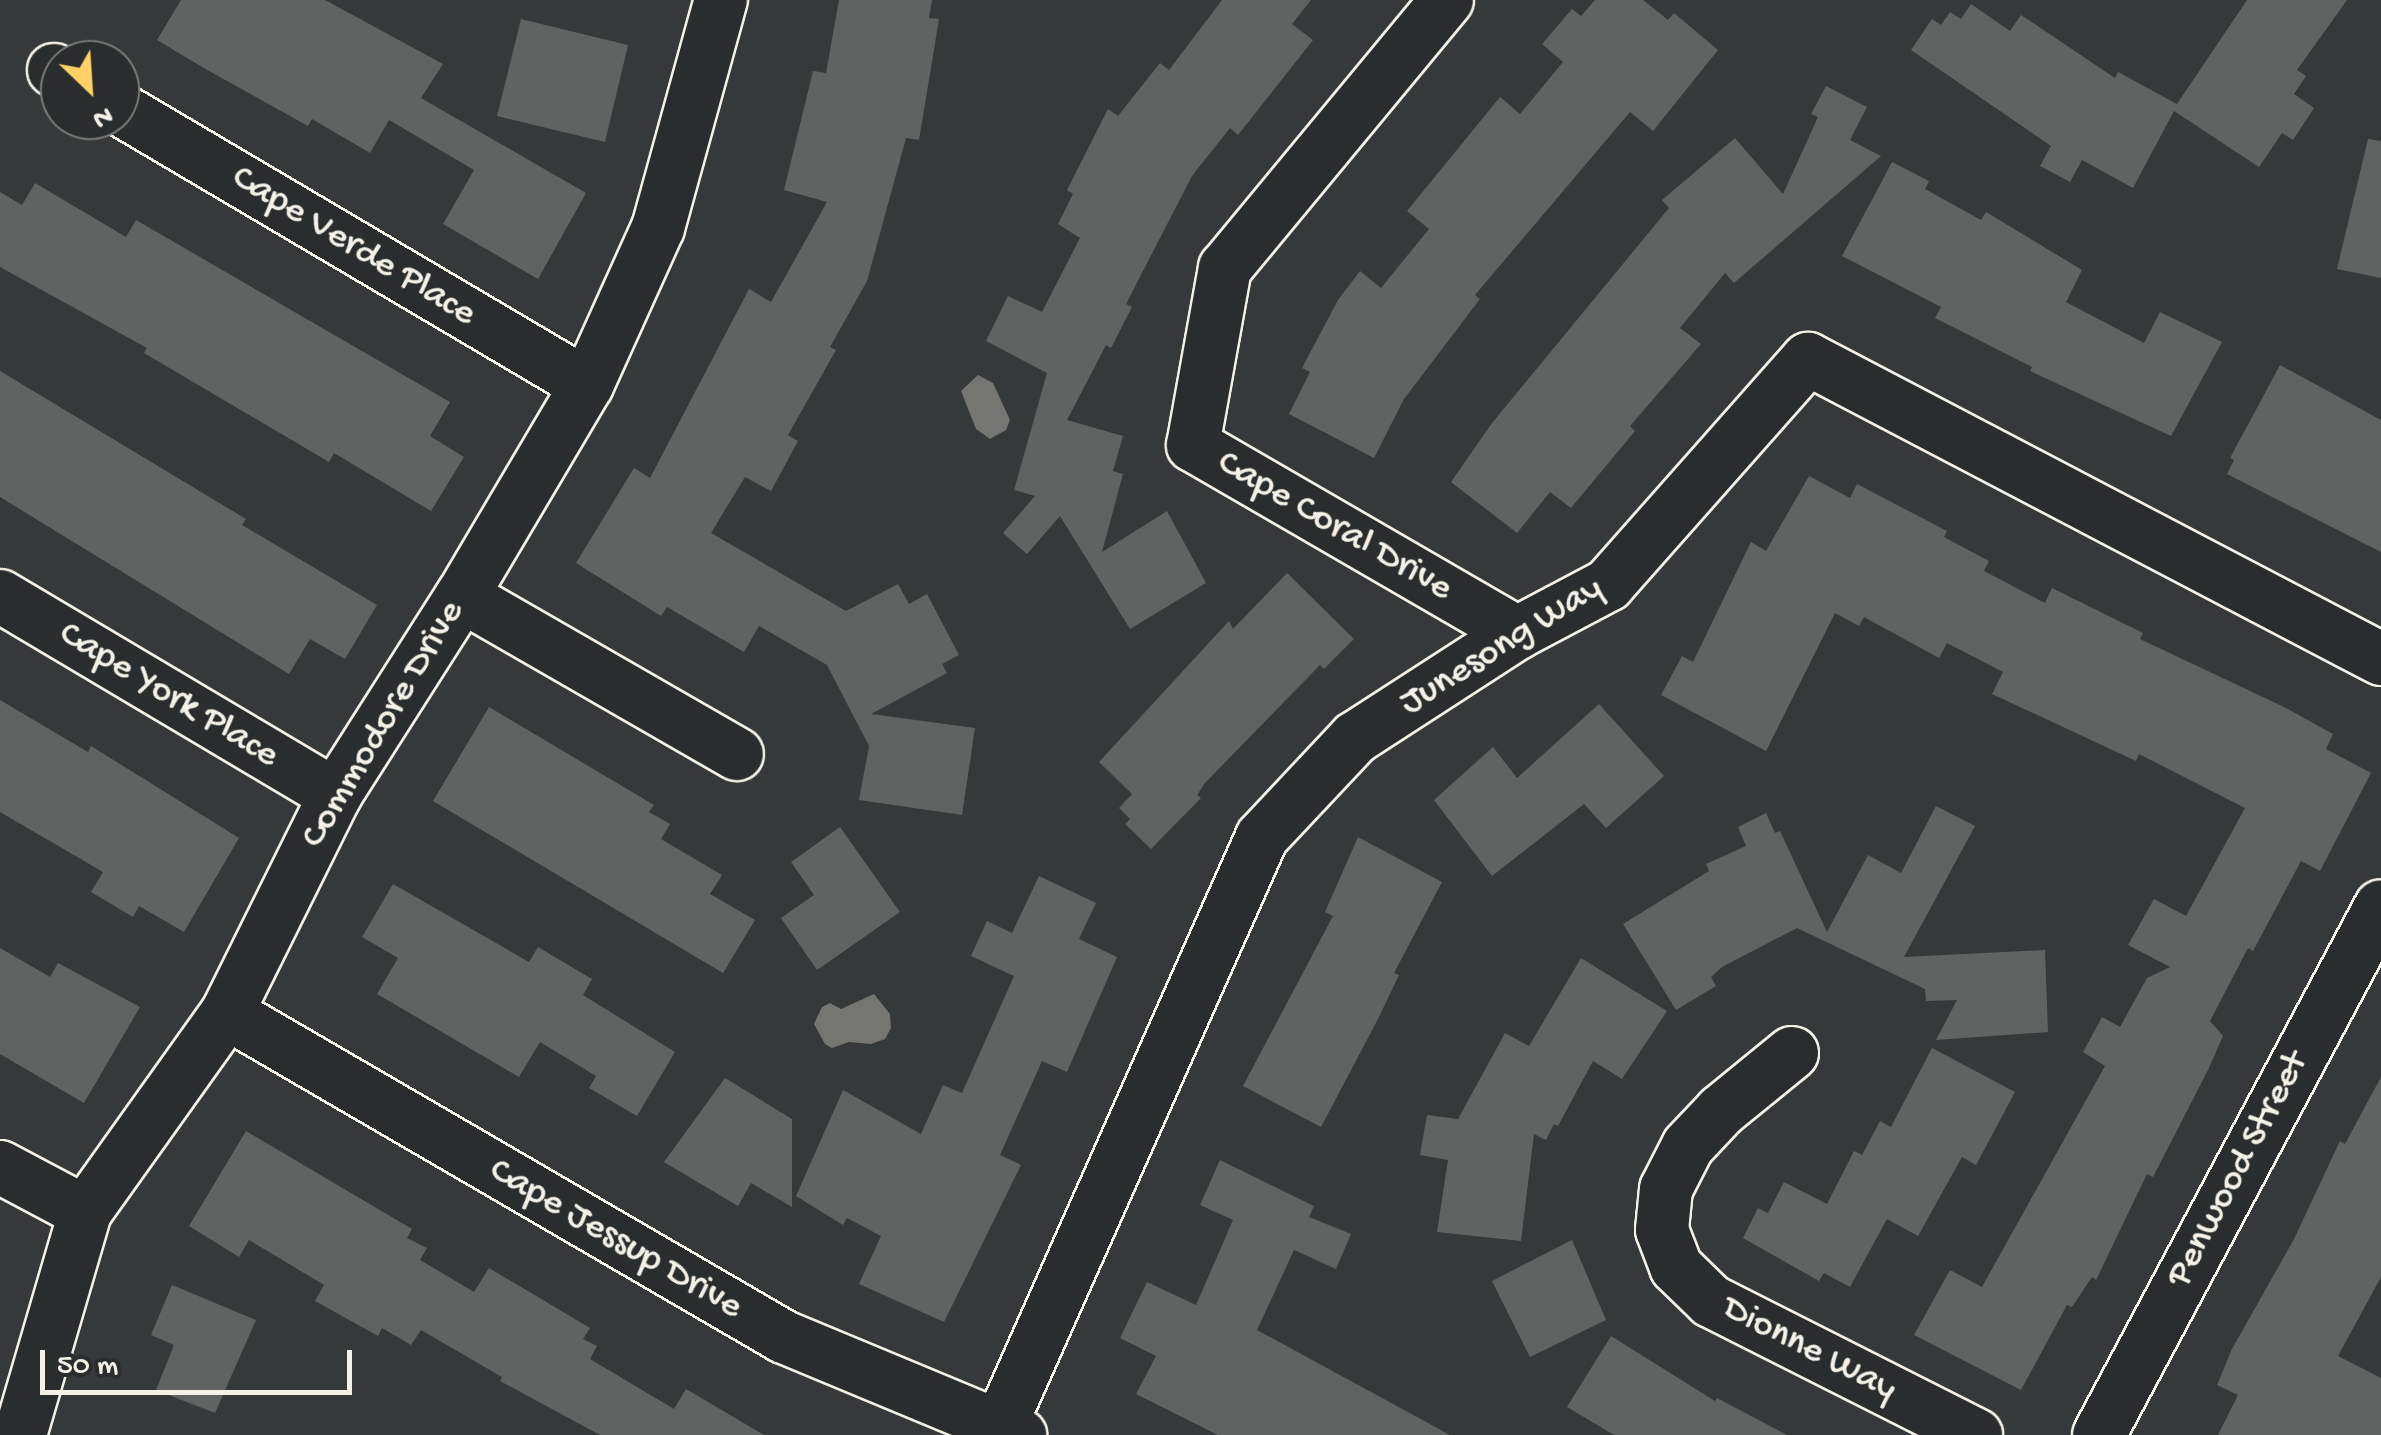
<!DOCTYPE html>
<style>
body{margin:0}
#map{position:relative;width:2381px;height:1435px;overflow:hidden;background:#363939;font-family:"Gochi Hand",sans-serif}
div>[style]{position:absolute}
.water>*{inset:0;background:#757572}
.building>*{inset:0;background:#616362}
.roads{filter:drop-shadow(2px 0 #f4f1e8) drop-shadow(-2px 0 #f4f1e8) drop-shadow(0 2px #f4f1e8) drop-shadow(0 -2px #f4f1e8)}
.minor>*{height:52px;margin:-26px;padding:0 26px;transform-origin:26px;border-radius:26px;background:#2a2d2e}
span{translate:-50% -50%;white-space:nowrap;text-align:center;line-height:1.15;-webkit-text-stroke:10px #2a2d2e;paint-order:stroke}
.street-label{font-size:38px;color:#f4f1e8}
.north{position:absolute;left:40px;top:40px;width:100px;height:100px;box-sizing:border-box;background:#2a2d2e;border:2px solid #7b7b78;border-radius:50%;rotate:155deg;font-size:28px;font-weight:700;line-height:40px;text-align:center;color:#f4f1e8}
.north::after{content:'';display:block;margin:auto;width:35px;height:45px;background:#ffd166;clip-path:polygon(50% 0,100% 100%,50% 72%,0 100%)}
.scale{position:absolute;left:40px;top:1350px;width:312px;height:45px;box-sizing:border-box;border:5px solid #f4f1e8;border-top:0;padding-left:12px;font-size:30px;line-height:35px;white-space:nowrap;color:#f4f1e8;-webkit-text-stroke:8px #2a2d2e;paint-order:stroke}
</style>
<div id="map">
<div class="water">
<i style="clip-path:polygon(978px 375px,993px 383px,1010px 420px,1006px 430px,990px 439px,976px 429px,961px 391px)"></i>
<i style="clip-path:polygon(874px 994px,890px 1014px,891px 1028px,885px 1039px,871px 1044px,849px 1042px,832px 1048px,825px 1044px,814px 1024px,822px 1007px,830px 1003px,841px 1009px)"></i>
</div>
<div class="building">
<i style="clip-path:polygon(181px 0,325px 0,443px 64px,421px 98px,586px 193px,538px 279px,443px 224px,474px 170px,389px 120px,370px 153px,312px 119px,308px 126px,209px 71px,157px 40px)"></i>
<i style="clip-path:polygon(839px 0,932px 0,929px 18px,939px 19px,919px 140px,906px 138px,867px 281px,830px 347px,836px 350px,788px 435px,798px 441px,771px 491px,745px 477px,711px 533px,846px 611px,898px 584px,909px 604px,927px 594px,959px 655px,942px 664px,947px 673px,871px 714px,975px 728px,962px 815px,859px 800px,869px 746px,827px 665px,759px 626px,744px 652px,667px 607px,661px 616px,576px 563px,634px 468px,650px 478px,749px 289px,771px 302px,827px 202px,784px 190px,813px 71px,826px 73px)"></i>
<i style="clip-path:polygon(1222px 0,1311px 0,1292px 24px,1313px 40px,1238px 135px,1230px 128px,1192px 176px,1126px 304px,1132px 307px,1111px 348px,1106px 345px,1067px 420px,1123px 436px,1113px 471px,1123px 474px,1102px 552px,1167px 511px,1206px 583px,1130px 629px,1060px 516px,1027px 554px,1003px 533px,1035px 496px,1014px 490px,1047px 373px,986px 341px,1008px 296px,1042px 312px,1080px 238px,1058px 224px,1073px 194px,1067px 190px,1108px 109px,1118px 116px,1160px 63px,1169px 70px)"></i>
<i style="clip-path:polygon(1595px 0,1643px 0,1668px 20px,1674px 13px,1718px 50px,1653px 131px,1630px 112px,1475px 295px,1480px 299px,1404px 399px,1374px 458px,1289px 414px,1310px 372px,1302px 368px,1338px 300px,1360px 271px,1381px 288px,1429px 229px,1407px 211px,1500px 97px,1520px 114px,1563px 62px,1542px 44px,1572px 9px,1581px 16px)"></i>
<i style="clip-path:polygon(2247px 0,2347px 0,2297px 70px,2306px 76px,2294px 94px,2314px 108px,2293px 140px,2282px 133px,2259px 167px,2174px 111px,2133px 188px,2082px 160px,2070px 182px,2040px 166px,2051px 146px,1911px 50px,1932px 19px,1941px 25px,1950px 12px,1961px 19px,1971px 4px,2010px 31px,2021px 15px,2115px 78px,2118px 72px,2177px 104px)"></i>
<i style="clip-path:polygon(521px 19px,628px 45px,605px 142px,497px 116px)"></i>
<i style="clip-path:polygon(1826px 86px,1867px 107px,1850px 140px,1881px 156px,1734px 283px,1725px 273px,1680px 328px,1701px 344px,1630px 426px,1635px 431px,1571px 508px,1550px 492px,1517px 533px,1451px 482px,1492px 423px,1669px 208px,1662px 200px,1735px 138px,1783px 194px,1818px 117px,1811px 114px)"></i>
<i style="clip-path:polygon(2368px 139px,2381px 141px,2381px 278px,2337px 269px)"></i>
<i style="clip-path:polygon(1892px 162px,1929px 181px,1925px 189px,1981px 220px,1986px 212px,2082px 270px,2066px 302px,2144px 343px,2160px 312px,2222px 342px,2171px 436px,2030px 371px,2032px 367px,1935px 318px,1941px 307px,1842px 256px)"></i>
<i style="clip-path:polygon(35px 183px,126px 237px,136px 220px,450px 402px,430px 436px,464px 457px,431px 511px,334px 453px,329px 462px,144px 353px,147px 348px,0 267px,0 192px,22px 205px)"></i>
<i style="clip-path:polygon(2280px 365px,2381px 420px,2381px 552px,2227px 474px,2234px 460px,2230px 458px)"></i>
<i style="clip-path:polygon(0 371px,246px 519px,242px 525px,377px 605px,345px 659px,310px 639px,289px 674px,0 497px)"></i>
<i style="clip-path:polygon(1809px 476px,1850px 498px,1857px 484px,1947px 531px,1944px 537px,1989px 561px,1984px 571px,2045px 603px,2052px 588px,2143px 633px,2140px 639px,2284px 707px,2333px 734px,2326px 749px,2371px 773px,2320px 871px,2301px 861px,2253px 951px,2248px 948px,2210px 1021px,2223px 1036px,2208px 1070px,2153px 1177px,2147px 1174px,2096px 1280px,2092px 1277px,2072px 1307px,2067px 1305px,2021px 1390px,1914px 1335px,1950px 1270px,1982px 1287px,2105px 1066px,2083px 1052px,2102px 1017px,2120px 1027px,2147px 978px,2170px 967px,2128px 945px,2154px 899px,2186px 916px,2245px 808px,2139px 754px,2136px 761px,1992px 694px,2003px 672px,1947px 643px,1939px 658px,1864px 617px,1859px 626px,1835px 613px,1766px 751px,1661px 695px,1682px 656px,1693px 662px,1751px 542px,1766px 551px)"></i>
<i style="clip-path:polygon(1287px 573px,1354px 639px,1324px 669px,1320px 665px,1205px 783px,1197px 795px,1201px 798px,1151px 849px,1125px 824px,1130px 819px,1119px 808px,1132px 794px,1099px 762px,1229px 621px,1233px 629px)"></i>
<i style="clip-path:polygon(0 700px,88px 752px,91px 746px,239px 838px,184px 932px,139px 906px,133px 917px,91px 892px,103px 872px,0 812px)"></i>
<i style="clip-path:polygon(1599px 704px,1664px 776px,1606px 828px,1584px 804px,1492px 876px,1434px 800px,1493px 747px,1517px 778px)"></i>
<i style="clip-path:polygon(489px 707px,654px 805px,649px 812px,670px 824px,661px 839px,722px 875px,710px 894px,755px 920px,723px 973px,433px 801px)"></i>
<i style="clip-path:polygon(1936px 806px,1975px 826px,1904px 957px,2045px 950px,2048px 1032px,1936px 1040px,1957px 1000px,1926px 1001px,1925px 989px,1797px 928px,1722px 967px,1711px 977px,1716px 986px,1676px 1010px,1623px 924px,1709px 871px,1706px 864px,1746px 846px,1738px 827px,1766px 813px,1775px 833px,1780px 831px,1827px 932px,1868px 855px,1901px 873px)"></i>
<i style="clip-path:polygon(840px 827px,900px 912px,817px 970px,781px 918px,814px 895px,791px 862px)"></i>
<i style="clip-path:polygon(1358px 837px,1442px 882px,1394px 973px,1399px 975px,1379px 1017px,1321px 1127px,1243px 1086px,1333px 916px,1325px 912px)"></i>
<i style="clip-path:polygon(1039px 876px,1096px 903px,1079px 939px,1117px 957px,1067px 1072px,1042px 1061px,1000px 1155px,1021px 1165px,944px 1322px,859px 1284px,881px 1236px,847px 1218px,843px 1225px,796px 1196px,843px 1090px,921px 1134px,943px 1085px,962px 1093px,1014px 976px,971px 956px,987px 921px,1012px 933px)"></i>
<i style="clip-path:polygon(393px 884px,529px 962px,538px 947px,592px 979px,583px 995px,675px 1052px,637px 1116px,589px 1088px,596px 1076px,540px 1042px,519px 1077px,377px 994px,398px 958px,362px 937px)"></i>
<i style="clip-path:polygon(0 948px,50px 977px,58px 963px,140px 1007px,84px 1103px,0 1054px)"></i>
<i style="clip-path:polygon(1581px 958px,1667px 1011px,1622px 1079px,1593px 1061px,1558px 1126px,1554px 1124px,1546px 1140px,1534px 1134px,1521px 1241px,1437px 1232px,1448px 1160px,1420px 1155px,1427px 1115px,1458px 1119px,1505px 1033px,1529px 1046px)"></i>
<i style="clip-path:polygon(1932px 1048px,2015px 1092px,1976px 1165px,1962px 1157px,1918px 1236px,1887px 1219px,1850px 1287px,1824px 1273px,1819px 1281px,1743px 1238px,1758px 1208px,1768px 1213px,1784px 1182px,1827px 1204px,1854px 1151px,1862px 1155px,1880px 1121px,1891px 1127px)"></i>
<i style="clip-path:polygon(2381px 1077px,2381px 1277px,2338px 1356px,2381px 1378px,2381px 1435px,2218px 1435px,2238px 1395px,2217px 1385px,2232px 1349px,2294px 1239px,2340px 1141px,2345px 1144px)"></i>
<i style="clip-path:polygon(725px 1078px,792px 1119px,792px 1207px,751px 1183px,738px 1206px,664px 1162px)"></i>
<i style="clip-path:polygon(246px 1131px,412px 1229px,407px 1238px,427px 1248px,420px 1260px,474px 1292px,489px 1268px,590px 1328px,583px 1339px,597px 1346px,590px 1359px,674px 1409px,686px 1389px,764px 1435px,600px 1435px,500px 1381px,502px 1377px,421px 1330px,411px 1345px,382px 1328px,378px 1336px,315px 1301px,324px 1285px,249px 1240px,239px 1257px,189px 1226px)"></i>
<i style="clip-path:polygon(1220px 1160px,1314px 1206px,1309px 1217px,1351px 1234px,1336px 1269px,1294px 1250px,1257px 1330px,1450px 1435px,1218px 1435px,1136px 1394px,1156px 1356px,1120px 1338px,1147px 1282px,1196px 1305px,1233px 1220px,1200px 1205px)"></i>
<i style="clip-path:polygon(1572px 1240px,1606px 1320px,1530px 1357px,1492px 1281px)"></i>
<i style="clip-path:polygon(172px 1285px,256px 1320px,215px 1413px,156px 1390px,174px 1345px,151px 1335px)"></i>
<i style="clip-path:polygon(1611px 1336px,1715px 1401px,1717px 1398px,1787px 1435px,1614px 1435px,1567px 1407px)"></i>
</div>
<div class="roads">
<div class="minor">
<i style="left:1447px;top:0;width:348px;rotate:129.6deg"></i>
<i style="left:1225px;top:268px;width:180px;rotate:100.2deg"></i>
<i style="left:1193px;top:445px;width:375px;rotate:30.1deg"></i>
<i style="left:54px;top:70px;width:7px;rotate:27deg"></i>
<i style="left:120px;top:109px;width:542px;rotate:30.58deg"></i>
<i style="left:0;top:596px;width:390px;rotate:30.7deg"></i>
<i style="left:462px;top:596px;width:317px;rotate:29.9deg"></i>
<i style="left:227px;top:1013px;width:644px;rotate:30.19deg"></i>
<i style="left:784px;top:1337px;width:256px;rotate:22.6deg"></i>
<i style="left:1792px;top:1053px;width:92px;rotate:140.8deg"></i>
<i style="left:1721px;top:1111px;width:48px;rotate:133.3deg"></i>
<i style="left:1688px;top:1146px;width:48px;rotate:117.1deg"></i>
<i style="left:1666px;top:1189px;width:41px;rotate:95.6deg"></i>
<i style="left:1662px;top:1230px;width:40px;rotate:69deg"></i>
<i style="left:1676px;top:1267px;width:49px;rotate:44.2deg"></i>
<i style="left:1711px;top:1301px;width:297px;rotate:26.8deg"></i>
<i style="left:0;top:1167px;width:96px;rotate:27.9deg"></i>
<i style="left:20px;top:1435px;width:232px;rotate:-73.7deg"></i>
<i style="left:85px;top:1212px;width:244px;rotate:-54.5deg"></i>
<i style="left:227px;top:1013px;width:243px;rotate:-63.6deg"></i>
<i style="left:335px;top:795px;width:236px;rotate:-57.5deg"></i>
<i style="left:462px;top:596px;width:245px;rotate:-59.4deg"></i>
<i style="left:587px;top:385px;width:172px;rotate:-65.7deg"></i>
<i style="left:658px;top:228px;width:237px;rotate:-74.6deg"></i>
<i style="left:996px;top:1435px;width:654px;rotate:-66.02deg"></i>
<i style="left:1262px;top:837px;width:136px;rotate:-46.8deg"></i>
<i style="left:1355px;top:738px;width:193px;rotate:-32.9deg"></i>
<i style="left:1517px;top:633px;width:103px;rotate:-27.8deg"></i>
<i style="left:1608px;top:585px;width:302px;rotate:-48.5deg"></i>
<i style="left:1808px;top:359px;width:647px;rotate:27.63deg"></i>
<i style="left:2099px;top:1435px;width:599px;rotate:-61.94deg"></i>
</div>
</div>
<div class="street-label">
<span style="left:353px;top:247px;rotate:31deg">Cape Verde Place</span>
<span style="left:1334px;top:527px;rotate:30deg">Cape Coral Drive</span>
<span style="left:1502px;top:647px;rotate:-32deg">Junesong Way</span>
<span style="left:168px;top:696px;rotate:31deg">Cape York Place</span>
<span style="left:384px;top:725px;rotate:-59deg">Commodore Drive</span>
<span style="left:2239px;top:1170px;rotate:-62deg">Penwood Street</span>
<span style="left:615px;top:1240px;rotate:30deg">Cape Jessup Drive</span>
<span style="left:1809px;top:1350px;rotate:27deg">Dionne Way</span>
</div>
<div class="north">N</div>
<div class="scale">50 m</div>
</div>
